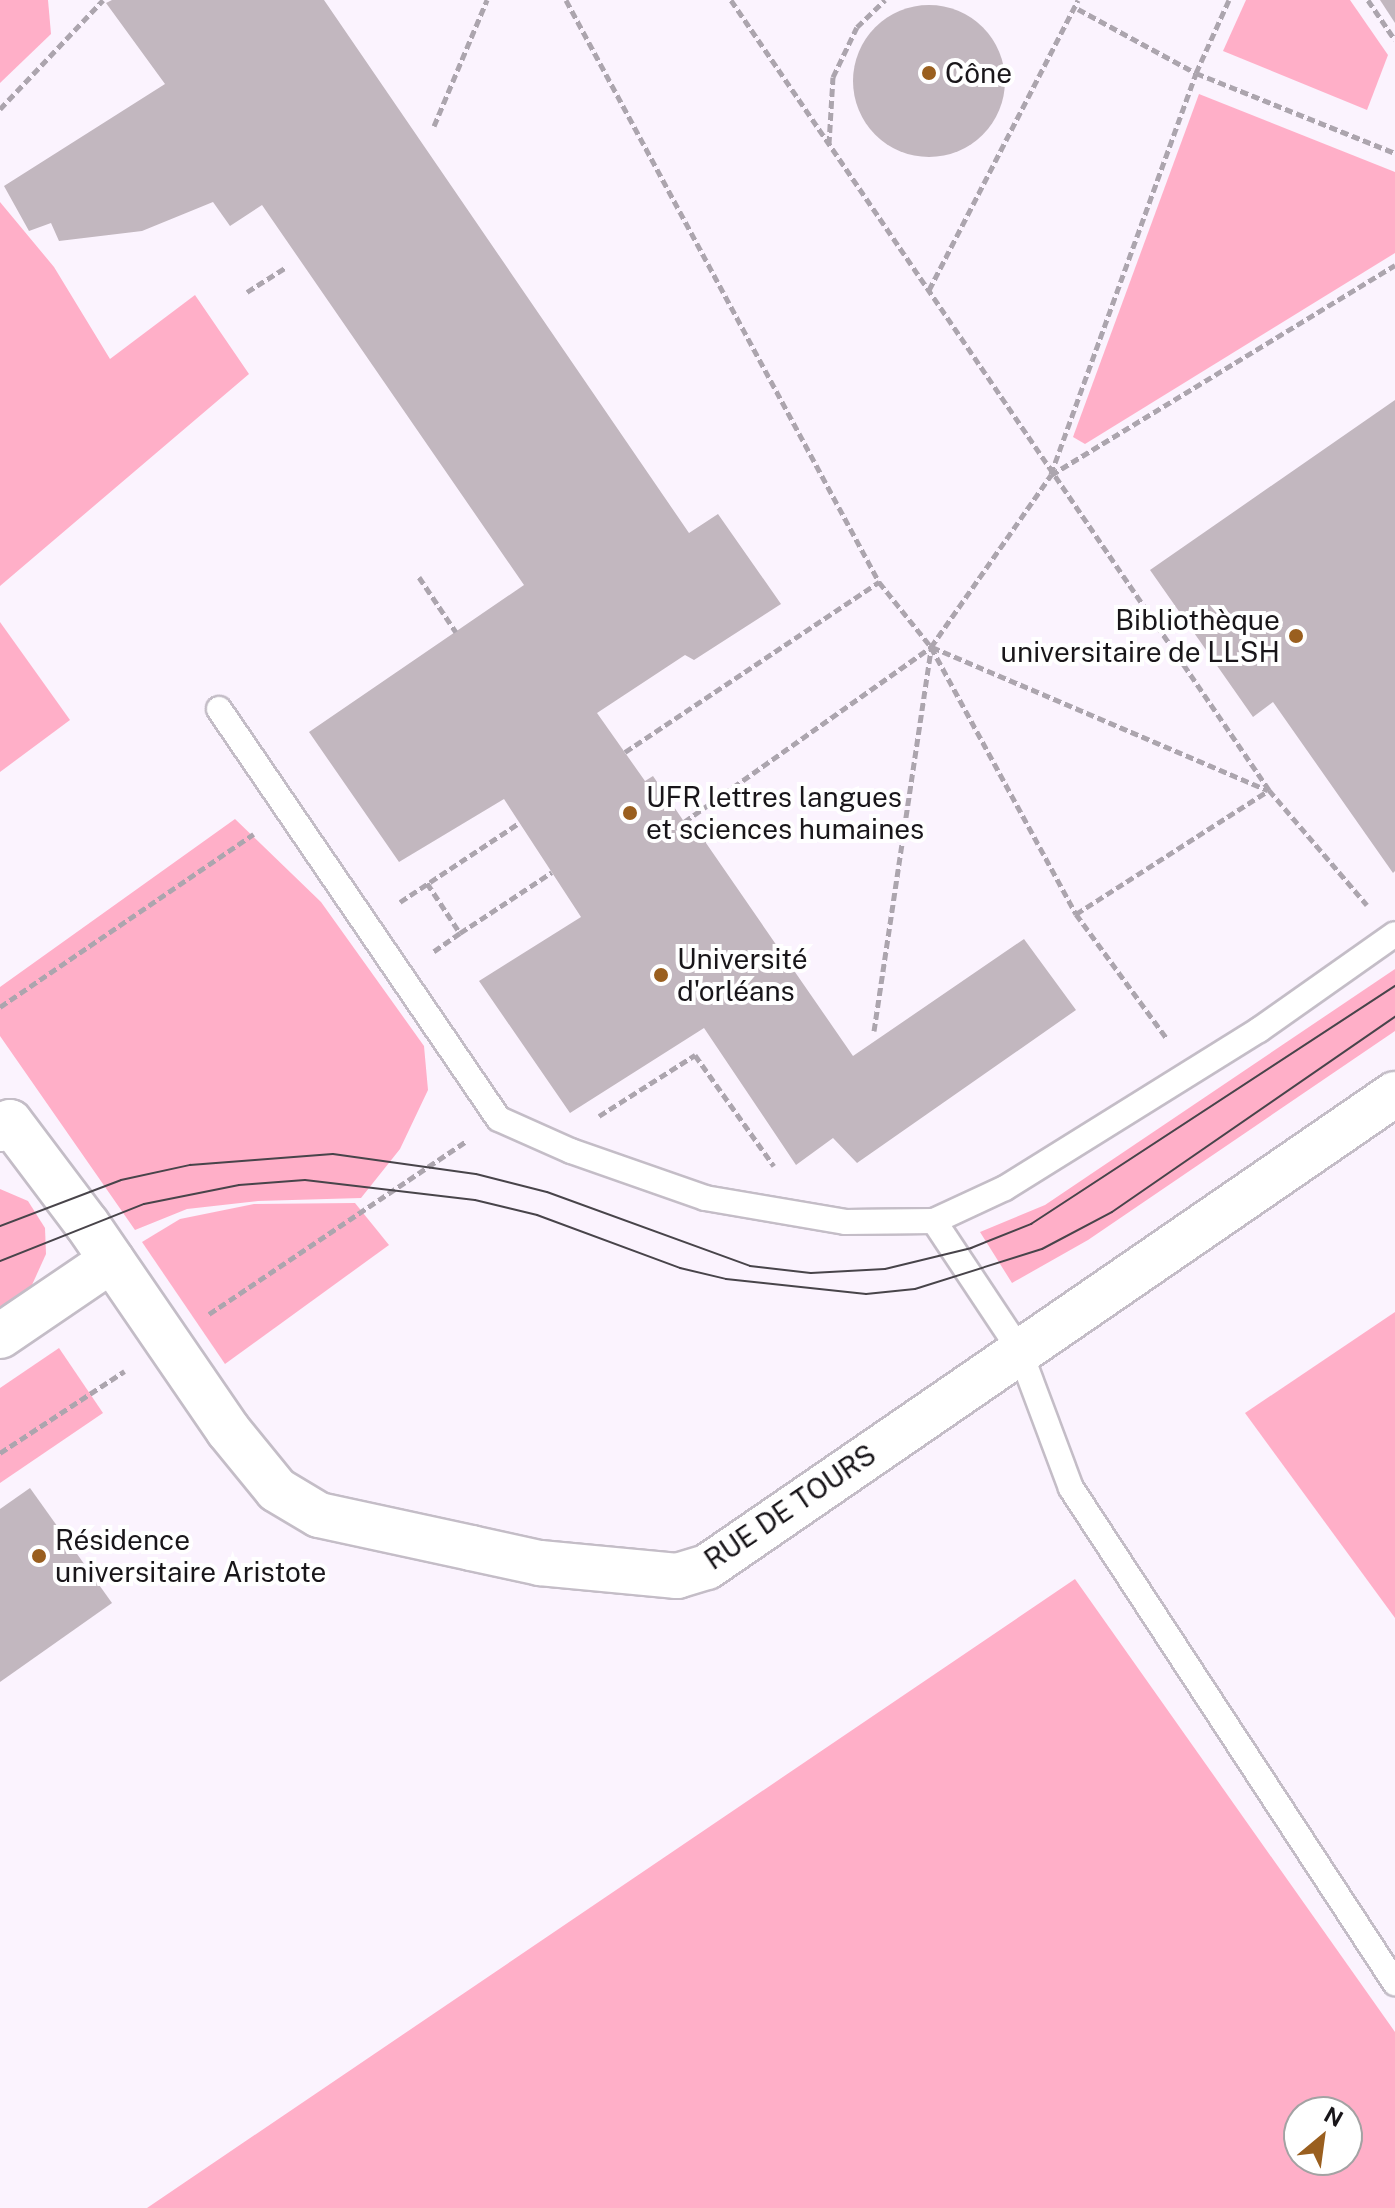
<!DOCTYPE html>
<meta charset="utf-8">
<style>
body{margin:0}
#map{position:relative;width:1395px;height:2208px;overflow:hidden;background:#fbf3fe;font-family:"Public Sans",sans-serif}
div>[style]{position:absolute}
.green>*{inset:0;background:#ffafc8}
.building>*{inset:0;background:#c2b7bf}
.round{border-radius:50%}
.path>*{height:5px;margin-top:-2.5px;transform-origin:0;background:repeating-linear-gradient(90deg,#aca5ae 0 8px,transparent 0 12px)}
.roads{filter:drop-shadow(2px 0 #c4bdc7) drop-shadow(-2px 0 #c4bdc7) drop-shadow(0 2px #c4bdc7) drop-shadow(0 -2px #c4bdc7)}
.service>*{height:24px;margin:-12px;padding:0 12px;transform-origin:12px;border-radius:12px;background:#fff}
.minor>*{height:44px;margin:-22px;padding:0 22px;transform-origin:22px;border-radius:22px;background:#fff}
.tram>*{height:2px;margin:-1px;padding:0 1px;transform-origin:1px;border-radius:1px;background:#48444a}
.dots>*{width:22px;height:22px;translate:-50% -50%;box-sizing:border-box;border:4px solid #fff;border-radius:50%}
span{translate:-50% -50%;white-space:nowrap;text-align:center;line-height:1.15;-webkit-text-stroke:8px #fff;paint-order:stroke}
.poi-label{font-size:28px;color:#19161a}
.left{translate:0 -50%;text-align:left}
.right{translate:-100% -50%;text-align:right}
.street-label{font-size:28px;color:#19161a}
.north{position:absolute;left:1283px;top:2096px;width:80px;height:80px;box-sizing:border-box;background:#fff;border:2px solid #a3a2a3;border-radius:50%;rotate:29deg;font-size:22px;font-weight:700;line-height:32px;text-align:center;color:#19161a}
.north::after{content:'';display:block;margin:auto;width:28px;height:36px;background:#9a5f1f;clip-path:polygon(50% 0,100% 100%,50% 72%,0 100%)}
</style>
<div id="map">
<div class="green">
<i style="clip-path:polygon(0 0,48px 0,51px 34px,0 83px)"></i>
<i style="clip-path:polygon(1246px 0,1350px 0,1388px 55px,1367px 110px,1223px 51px)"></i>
<i style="clip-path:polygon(1199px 94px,1395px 172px,1395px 253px,1085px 444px,1073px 437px)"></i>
<i style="clip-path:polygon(0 202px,54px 267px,110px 359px,195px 295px,249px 374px,0 586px)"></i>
<i style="clip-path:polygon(0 622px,70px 720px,0 772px)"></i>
<i style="clip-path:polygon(235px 819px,321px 902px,424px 1046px,428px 1090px,400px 1149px,361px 1198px,258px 1201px,187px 1209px,135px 1230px,0 1036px,0 987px)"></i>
<i style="clip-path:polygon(1395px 969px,1395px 1031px,1088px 1240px,1012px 1283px,980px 1232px,1045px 1205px)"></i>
<i style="clip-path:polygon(0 1189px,28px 1201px,45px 1228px,46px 1254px,27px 1296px,0 1314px)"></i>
<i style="clip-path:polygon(355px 1203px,389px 1245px,225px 1364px,142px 1242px,180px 1219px,254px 1204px)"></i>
<i style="clip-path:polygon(1395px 1312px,1395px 1618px,1245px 1413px)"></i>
<i style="clip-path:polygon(59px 1348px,103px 1413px,0 1483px,0 1388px)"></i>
<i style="clip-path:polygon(evenodd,1075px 1579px,1395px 2032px,1395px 2208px,147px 2208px,1075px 1579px,1299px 2112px,1347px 2112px,1347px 2160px,1299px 2160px,1299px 2112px)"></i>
</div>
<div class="building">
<i style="clip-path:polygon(112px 0,324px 0,689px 533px,718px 514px,781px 604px,694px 660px,685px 655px,597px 713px,645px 781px,653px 776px,689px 829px,700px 822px,709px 834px,706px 843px,853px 1056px,1024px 939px,1076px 1010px,857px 1163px,833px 1138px,796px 1165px,704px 1028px,570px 1113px,479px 981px,581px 917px,504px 799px,399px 862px,309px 732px,524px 585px,262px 205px,230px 226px,213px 202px,142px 231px,59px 241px,51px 223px,29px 231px,4px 186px,165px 84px,106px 3px)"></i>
<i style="clip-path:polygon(1380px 0,1395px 0,1395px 23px)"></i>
<i class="round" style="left:853px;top:5px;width:152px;height:152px"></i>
<i style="clip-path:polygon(1395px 400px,1395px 871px,1393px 873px,1273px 702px,1253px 717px,1150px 570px)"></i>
<i style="clip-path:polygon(30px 1488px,112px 1603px,0 1682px,0 1509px)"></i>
</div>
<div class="path">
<i style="left:566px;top:0;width:661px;rotate:61.73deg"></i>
<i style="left:879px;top:582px;width:83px;rotate:51.3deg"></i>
<i style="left:931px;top:647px;width:304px;rotate:61.5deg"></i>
<i style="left:1076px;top:914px;width:229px;rotate:-32.7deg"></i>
<i style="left:731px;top:0;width:956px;rotate:55.74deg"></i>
<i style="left:1269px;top:790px;width:151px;rotate:49.6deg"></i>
<i style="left:1368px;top:0;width:48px;rotate:56deg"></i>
<i style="left:1078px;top:9px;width:134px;rotate:28.5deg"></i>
<i style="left:1196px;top:73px;width:214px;rotate:21.9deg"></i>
<i style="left:0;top:109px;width:150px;rotate:-46.6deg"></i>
<i style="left:434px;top:126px;width:137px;rotate:-67.2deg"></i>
<i style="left:829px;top:144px;width:67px;rotate:-86.6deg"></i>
<i style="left:833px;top:77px;width:55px;rotate:-64.4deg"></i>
<i style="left:857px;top:27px;width:39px;rotate:-44deg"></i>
<i style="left:929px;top:290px;width:326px;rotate:-62.8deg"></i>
<i style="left:247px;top:292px;width:45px;rotate:-32.3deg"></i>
<i style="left:1051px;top:474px;width:426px;rotate:-70.1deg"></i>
<i style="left:1196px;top:73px;width:80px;rotate:-65.7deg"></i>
<i style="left:419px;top:577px;width:66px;rotate:56.1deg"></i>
<i style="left:932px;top:647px;width:365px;rotate:23.1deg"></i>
<i style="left:625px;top:752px;width:306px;rotate:-33.8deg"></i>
<i style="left:684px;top:822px;width:303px;rotate:-35.3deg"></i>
<i style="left:931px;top:647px;width:210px;rotate:-55.1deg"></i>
<i style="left:1051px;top:475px;width:403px;rotate:-31.4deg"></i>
<i style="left:427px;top:883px;width:60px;rotate:56.6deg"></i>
<i style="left:460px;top:933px;width:32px;rotate:145deg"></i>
<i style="left:400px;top:902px;width:143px;rotate:-33.6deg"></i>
<i style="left:1076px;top:914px;width:155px;rotate:53.9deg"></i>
<i style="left:460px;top:933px;width:110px;rotate:-33.5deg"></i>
<i style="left:0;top:1007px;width:307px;rotate:-34.3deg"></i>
<i style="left:874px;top:1031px;width:387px;rotate:-81.5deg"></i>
<i style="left:599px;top:1116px;width:114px;rotate:-32.4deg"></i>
<i style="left:695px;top:1055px;width:136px;rotate:54.6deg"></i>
<i style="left:209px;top:1314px;width:310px;rotate:-33.9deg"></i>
<i style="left:0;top:1453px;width:149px;rotate:-33.3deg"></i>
</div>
<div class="roads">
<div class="service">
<i style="left:219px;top:709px;width:496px;rotate:55.7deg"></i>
<i style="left:499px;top:1119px;width:79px;rotate:24deg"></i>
<i style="left:571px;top:1151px;width:142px;rotate:19.3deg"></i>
<i style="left:705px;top:1198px;width:142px;rotate:9.7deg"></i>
<i style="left:845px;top:1222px;width:89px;rotate:-0.6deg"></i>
<i style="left:934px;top:1221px;width:78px;rotate:-24.9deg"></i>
<i style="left:1005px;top:1188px;width:299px;rotate:-31.9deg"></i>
<i style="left:1259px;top:1030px;width:166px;rotate:-35.2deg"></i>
<i style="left:934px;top:1221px;width:154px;rotate:56.4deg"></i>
<i style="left:1019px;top:1349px;width:148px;rotate:69.5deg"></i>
<i style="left:1071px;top:1488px;width:592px;rotate:56.79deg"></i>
</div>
<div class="minor">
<i style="left:0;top:1129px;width:12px;rotate:-35deg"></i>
<i style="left:10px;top:1122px;width:128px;rotate:53deg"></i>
<i style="left:87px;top:1224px;width:250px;rotate:55.6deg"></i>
<i style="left:228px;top:1430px;width:77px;rotate:50.8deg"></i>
<i style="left:277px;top:1490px;width:49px;rotate:30.8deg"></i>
<i style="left:319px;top:1515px;width:156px;rotate:12.2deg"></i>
<i style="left:471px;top:1548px;width:71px;rotate:12.3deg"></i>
<i style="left:540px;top:1563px;width:138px;rotate:5.4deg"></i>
<i style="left:677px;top:1576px;width:31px;rotate:-17deg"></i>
<i style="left:707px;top:1567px;width:835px;rotate:-34.51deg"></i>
<i style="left:0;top:1336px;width:135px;rotate:-34.2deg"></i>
</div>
</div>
<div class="tram">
<i style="left:0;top:1226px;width:129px;rotate:-20.8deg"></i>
<i style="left:121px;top:1180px;width:71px;rotate:-12.3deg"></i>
<i style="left:190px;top:1165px;width:143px;rotate:-4.4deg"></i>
<i style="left:333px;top:1154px;width:144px;rotate:8deg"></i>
<i style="left:476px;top:1174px;width:73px;rotate:14.2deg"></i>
<i style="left:547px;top:1192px;width:216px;rotate:20deg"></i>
<i style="left:750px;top:1266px;width:61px;rotate:6.5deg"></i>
<i style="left:811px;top:1273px;width:74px;rotate:-3.1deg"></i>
<i style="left:885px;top:1269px;width:89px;rotate:-13.7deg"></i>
<i style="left:971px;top:1248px;width:65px;rotate:-21.8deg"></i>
<i style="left:1031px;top:1224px;width:435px;rotate:-33.2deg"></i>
<i style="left:0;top:1261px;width:155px;rotate:-21.6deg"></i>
<i style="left:144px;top:1204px;width:97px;rotate:-11.3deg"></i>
<i style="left:239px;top:1185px;width:66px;rotate:-4.3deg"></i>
<i style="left:305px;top:1180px;width:171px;rotate:6.7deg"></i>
<i style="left:475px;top:1200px;width:64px;rotate:13.6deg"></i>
<i style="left:537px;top:1215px;width:153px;rotate:20.3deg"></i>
<i style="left:680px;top:1268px;width:47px;rotate:13.4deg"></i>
<i style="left:726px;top:1279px;width:141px;rotate:6.1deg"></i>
<i style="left:866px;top:1294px;width:49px;rotate:-5.8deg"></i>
<i style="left:915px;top:1289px;width:133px;rotate:-17.5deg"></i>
<i style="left:1042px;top:1249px;width:79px;rotate:-27.9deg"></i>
<i style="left:1112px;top:1212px;width:344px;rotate:-34.6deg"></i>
</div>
<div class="dots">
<i style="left:929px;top:73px;background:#9a5f1f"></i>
<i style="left:1296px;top:636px;background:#9a5f1f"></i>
<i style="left:630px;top:813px;background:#9a5f1f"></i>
<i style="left:661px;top:975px;background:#9a5f1f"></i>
<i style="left:39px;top:1556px;background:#9a5f1f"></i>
</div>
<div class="poi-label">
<span class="left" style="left:945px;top:73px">Cône</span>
<span class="right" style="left:1280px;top:636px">Bibliothèque<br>universitaire de LLSH</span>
<span class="left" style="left:646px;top:813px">UFR lettres langues<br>et sciences humaines</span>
<span class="left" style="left:677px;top:975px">Université<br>d'orléans</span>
<span class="left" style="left:55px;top:1556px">Résidence<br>universitaire Aristote</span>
</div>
<div class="street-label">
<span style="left:790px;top:1507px;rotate:-34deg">RUE DE TOURS</span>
</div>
<div class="north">N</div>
</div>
